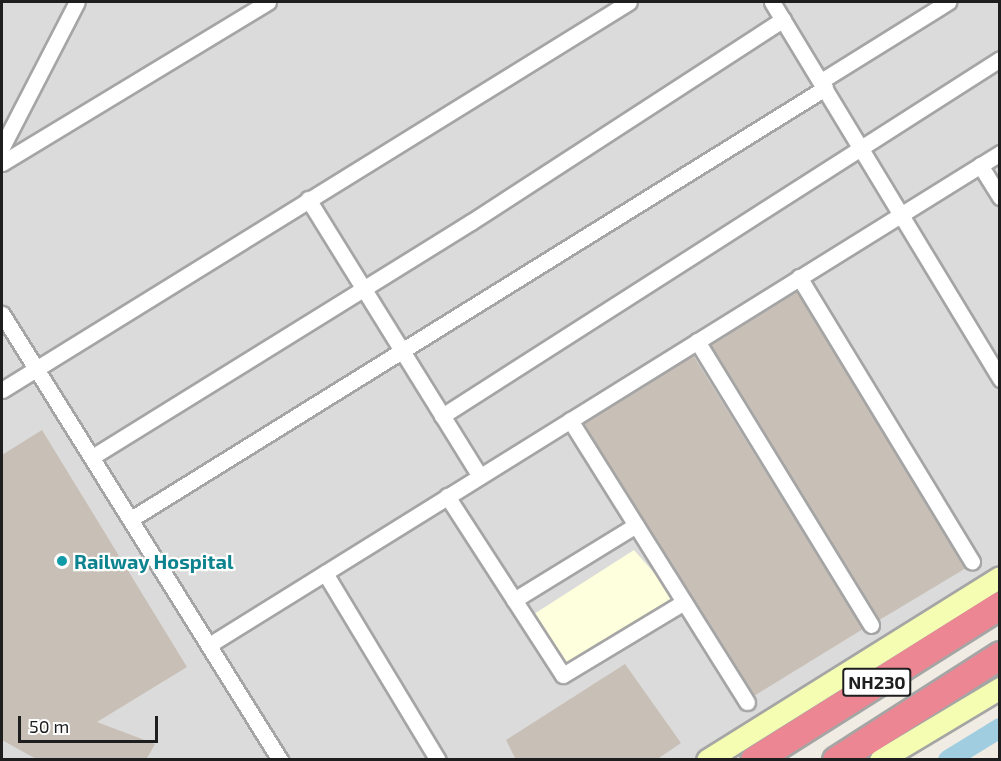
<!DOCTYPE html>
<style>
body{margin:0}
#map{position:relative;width:1001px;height:761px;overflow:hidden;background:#f0ece3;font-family:"Exo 2",sans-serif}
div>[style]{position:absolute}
.residential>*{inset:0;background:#dcdbdb}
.education>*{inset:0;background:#fdffdd}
.canal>*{height:20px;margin:-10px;padding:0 10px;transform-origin:10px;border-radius:10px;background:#a0cee0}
.building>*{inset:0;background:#c8bfb6}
.roads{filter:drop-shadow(2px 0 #a5a5a5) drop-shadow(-2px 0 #a5a5a5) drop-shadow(0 2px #a5a5a5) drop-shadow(0 -2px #a5a5a5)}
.street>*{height:15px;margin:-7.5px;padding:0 7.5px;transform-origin:7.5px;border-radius:7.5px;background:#fff}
.secondary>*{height:21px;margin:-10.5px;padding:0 10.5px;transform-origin:10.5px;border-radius:10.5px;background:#f5fdb3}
.highway>*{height:27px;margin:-13.5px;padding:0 13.5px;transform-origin:13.5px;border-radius:13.5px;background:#ec8692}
.dots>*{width:16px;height:16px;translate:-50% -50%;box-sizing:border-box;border:3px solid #fff;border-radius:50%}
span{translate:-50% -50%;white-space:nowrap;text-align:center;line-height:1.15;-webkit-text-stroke:4.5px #fff;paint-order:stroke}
.shield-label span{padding:2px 4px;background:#fff;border:2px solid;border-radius:4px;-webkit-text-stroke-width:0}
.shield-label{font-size:18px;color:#1e1e1e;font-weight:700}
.culture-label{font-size:20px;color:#0d838f;font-weight:700}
.left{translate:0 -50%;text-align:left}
.frame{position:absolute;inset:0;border:3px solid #1e1e1e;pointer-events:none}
.scale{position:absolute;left:18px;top:716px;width:140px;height:27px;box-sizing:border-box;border:3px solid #1e1e1e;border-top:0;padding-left:8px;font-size:18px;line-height:21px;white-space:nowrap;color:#1e1e1e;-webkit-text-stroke:4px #fff;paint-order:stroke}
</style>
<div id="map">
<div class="residential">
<i style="clip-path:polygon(2px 2px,999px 2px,999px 576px,707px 759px,2px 759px)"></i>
</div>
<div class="education">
<i style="clip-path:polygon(634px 550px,677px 599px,564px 665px,534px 614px)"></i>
</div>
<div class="canal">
<i style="left:948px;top:760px;width:61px;rotate:-31.6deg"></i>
</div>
<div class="building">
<i style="clip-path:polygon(799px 288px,966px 568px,871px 625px,707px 345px)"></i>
<i style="clip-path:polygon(693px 355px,863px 629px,754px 696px,574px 426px)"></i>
<i style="clip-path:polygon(42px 430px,187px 667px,97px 722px,155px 744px,146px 760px,38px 760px,2px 740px,2px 455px)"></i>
<i style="clip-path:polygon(625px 664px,681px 743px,656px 760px,516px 760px,506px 740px)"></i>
</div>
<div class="roads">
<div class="street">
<i style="left:772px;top:2px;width:441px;rotate:58.8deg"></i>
<i style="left:821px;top:81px;width:150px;rotate:-31.9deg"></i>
<i style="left:2px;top:147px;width:163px;rotate:-62.7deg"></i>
<i style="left:2px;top:163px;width:311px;rotate:-31.2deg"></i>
<i style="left:980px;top:165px;width:38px;rotate:58deg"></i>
<i style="left:308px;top:199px;width:326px;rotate:58.2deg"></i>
<i style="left:799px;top:277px;width:333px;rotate:58.7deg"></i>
<i style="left:2px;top:314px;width:526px;rotate:58.06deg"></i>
<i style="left:697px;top:341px;width:333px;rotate:58.5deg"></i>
<i style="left:2px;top:390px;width:737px;rotate:-31.75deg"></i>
<i style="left:442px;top:416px;width:662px;rotate:-32.61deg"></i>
<i style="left:570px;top:420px;width:333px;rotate:57.9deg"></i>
<i style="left:92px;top:457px;width:446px;rotate:-31.8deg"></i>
<i style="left:471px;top:222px;width:372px;rotate:-33deg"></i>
<i style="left:447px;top:496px;width:213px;rotate:57.1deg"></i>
<i style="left:563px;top:675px;width:141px;rotate:-31.1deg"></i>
<i style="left:131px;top:519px;width:817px;rotate:-31.84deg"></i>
<i style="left:325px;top:573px;width:218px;rotate:58.9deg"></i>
<i style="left:514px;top:600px;width:143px;rotate:-31.6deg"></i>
<i style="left:209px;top:645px;width:932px;rotate:-31.88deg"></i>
</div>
<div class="secondary">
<i style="left:707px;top:760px;width:345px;rotate:-32deg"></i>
<i style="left:880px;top:760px;width:140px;rotate:-31deg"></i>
</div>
<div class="highway">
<i style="left:754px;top:760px;width:291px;rotate:-32.2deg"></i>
<i style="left:836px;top:760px;width:195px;rotate:-32.6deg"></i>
</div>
</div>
<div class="dots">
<i style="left:62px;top:561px;background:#0f9aa8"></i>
</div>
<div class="shield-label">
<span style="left:877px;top:682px">NH230</span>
</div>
<div class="culture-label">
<span class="left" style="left:74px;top:561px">Railway Hospital</span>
</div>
<div class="frame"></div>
<div class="scale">50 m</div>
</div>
